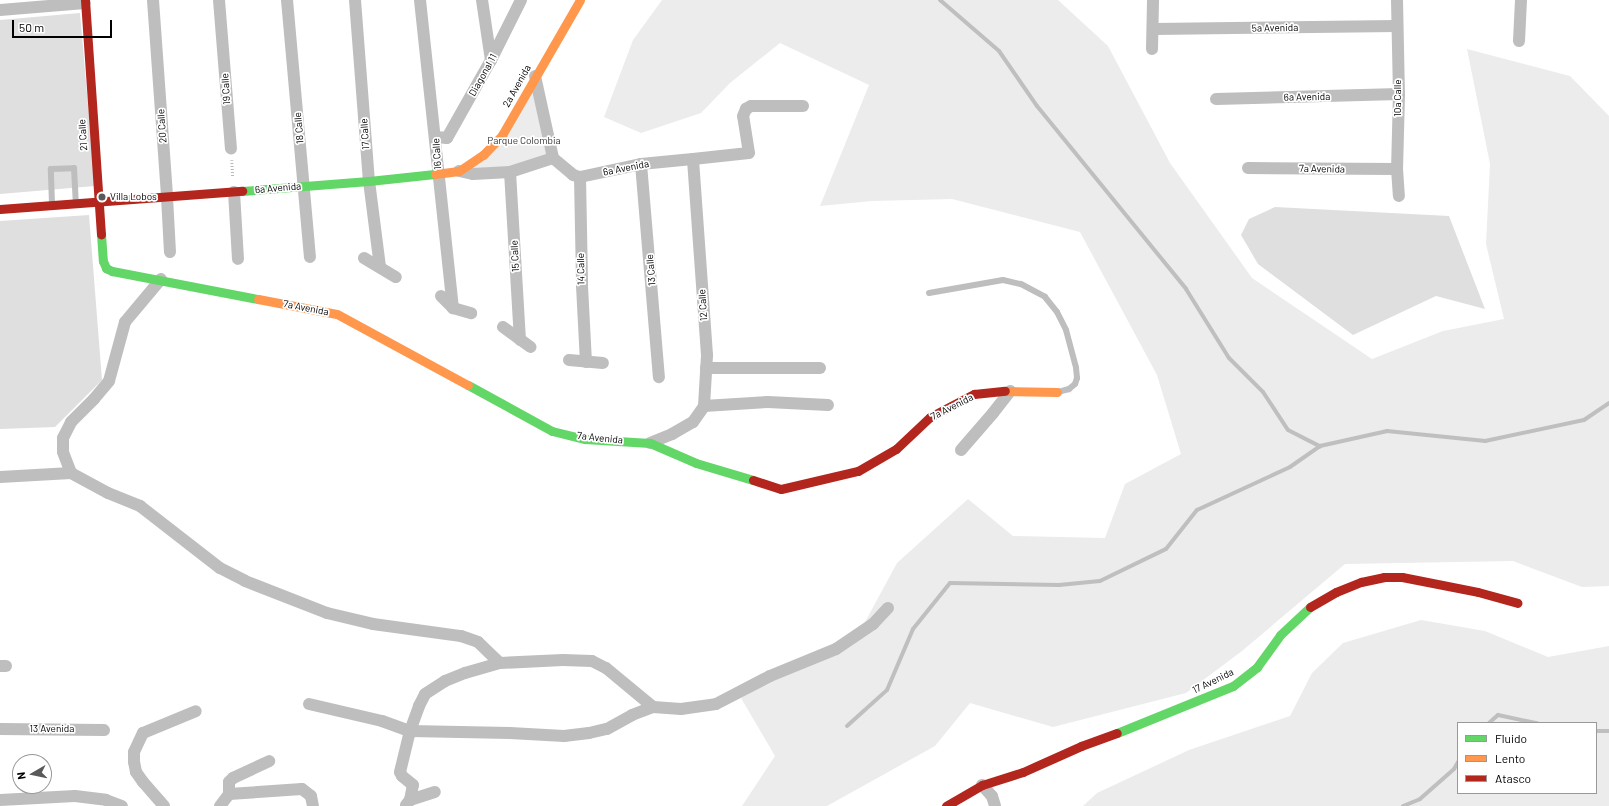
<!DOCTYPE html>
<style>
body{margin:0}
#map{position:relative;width:1609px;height:806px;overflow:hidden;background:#fff;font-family:Barlow,sans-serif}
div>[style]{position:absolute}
.green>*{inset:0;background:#ececec}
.stream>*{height:4px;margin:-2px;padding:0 2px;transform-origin:2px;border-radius:2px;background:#bfbfbf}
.building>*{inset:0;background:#dfdfdf}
.path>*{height:2.5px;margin-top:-1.25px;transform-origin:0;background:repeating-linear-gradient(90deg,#b9b9b9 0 1px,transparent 0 3px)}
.lane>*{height:6px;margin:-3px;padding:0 3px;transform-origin:3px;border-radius:3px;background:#bebebe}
.street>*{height:12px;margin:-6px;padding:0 6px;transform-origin:6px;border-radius:6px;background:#bebebe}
.fast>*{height:9px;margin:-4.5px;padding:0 4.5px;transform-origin:4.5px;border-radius:4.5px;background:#63d668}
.slow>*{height:9px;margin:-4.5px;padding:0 4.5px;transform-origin:4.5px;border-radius:4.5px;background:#ff974d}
.jam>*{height:9px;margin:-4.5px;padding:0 4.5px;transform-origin:4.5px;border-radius:4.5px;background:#b3261e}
.dots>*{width:11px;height:11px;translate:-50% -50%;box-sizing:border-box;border:2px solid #fff;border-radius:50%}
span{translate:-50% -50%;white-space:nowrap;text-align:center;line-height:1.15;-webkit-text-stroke:3.5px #fff;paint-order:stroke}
.street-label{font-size:10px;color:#000}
.park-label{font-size:10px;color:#333}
.poi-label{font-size:10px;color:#000}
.left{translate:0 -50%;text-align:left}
.legend{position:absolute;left:1457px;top:722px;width:140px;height:72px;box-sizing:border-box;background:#fff;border:1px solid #999;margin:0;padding:5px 7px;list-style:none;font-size:12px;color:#000}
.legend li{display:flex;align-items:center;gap:8px;height:20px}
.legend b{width:20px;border:1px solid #999}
.north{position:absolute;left:12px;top:754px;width:40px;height:40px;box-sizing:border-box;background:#fff;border:1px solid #999;border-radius:50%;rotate:261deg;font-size:11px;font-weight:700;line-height:16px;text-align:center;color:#000}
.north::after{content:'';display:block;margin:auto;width:14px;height:18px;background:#595959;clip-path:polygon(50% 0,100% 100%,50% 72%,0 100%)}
.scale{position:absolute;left:12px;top:20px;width:100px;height:18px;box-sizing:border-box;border:2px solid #000;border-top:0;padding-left:5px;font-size:12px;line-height:14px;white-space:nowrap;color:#000;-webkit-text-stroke:3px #fff;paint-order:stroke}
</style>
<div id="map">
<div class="green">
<i style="clip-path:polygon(662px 0,1058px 0,1108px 46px,1170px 163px,1252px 278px,1372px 359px,1443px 331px,1504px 319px,1486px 244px,1490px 164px,1467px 49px,1570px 76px,1609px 116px,1609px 586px,1582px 587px,1513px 561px,1345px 564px,1242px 651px,1186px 693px,1053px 727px,970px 703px,935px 746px,827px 806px,742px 806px,775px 756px,741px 698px,799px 665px,858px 635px,897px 563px,968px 499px,1013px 536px,1105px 538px,1125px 484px,1181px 454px,1157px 375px,1080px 232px,952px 199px,872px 201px,820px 206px,869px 85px,780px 43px,730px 83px,701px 113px,641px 133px,604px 117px,633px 40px)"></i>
<i style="clip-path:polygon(533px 79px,553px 158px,506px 172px,463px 171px,495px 144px)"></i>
<i style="clip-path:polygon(evenodd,1421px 620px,1485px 631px,1548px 657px,1609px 646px,1609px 806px,1083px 806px,1097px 793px,1189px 750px,1290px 716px,1312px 673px,1343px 643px,1421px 620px,1458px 723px,1596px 723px,1596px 793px,1458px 793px,1458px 723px)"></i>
</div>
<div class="stream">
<i style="left:940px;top:0;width:78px;rotate:40.8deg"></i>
<i style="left:999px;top:51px;width:67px;rotate:55.4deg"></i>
<i style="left:1037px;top:106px;width:236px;rotate:50.8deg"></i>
<i style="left:1186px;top:289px;width:81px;rotate:58.1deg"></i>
<i style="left:1229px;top:358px;width:48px;rotate:45deg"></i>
<i style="left:1263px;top:392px;width:45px;rotate:56.7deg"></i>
<i style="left:1288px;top:430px;width:36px;rotate:27deg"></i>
<i style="left:1489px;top:723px;width:12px;rotate:-42deg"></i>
<i style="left:1498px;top:715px;width:40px;rotate:12deg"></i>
<i style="left:847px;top:726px;width:54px;rotate:-42deg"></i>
<i style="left:887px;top:690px;width:66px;rotate:-66.9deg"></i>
<i style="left:913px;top:629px;width:59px;rotate:-51.2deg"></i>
<i style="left:950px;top:583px;width:109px;rotate:1.1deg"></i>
<i style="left:1059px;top:585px;width:41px;rotate:-5.6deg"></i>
<i style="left:1100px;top:581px;width:73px;rotate:-25.9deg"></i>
<i style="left:1166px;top:549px;width:50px;rotate:-51.5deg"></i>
<i style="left:1197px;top:510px;width:102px;rotate:-24.8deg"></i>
<i style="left:1290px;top:467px;width:37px;rotate:-35deg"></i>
<i style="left:1320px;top:446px;width:69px;rotate:-12.6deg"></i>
<i style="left:1387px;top:431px;width:99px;rotate:5.8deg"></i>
<i style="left:1485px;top:441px;width:101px;rotate:-12deg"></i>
<i style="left:1584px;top:420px;width:30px;rotate:-34deg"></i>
<i style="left:1596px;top:731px;width:13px"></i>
<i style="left:1403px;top:806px;width:18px;rotate:-22deg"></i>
<i style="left:1420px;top:799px;width:45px;rotate:-41.4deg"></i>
<i style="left:1454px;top:769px;width:8px;rotate:-60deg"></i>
</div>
<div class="building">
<i style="clip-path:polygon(80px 13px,95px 186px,0 194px,0 20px)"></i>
<i style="clip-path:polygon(1275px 207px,1449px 216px,1485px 309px,1436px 296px,1353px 335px,1258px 264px,1241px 235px,1249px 219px)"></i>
<i style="clip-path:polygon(89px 215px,102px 380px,55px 427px,0 429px,0 221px)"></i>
</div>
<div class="path">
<i style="left:232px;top:160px;width:17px;rotate:87deg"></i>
</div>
<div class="lane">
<i style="left:52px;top:204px;width:35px;rotate:-92deg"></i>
<i style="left:51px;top:169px;width:23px;rotate:-2deg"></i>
<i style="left:74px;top:168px;width:34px;rotate:87deg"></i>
<i style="left:929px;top:293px;width:75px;rotate:-10deg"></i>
<i style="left:1003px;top:280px;width:18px;rotate:13deg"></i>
<i style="left:1021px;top:284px;width:27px;rotate:28deg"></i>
<i style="left:1045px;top:297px;width:19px;rotate:51deg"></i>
<i style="left:1057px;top:312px;width:20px;rotate:63deg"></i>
<i style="left:1066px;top:330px;width:39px;rotate:75deg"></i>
<i style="left:1076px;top:368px;width:10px;rotate:84deg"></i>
<i style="left:1077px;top:378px;width:6px;rotate:108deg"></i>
<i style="left:1075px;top:384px;width:8px;rotate:140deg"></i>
<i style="left:1069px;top:389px;width:11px;rotate:165deg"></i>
</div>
<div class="street">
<i style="left:153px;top:0;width:197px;rotate:85.9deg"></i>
<i style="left:167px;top:197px;width:55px;rotate:86.9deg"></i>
<i style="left:219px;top:0;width:149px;rotate:85.4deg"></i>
<i style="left:287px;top:0;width:258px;rotate:84.9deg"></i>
<i style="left:355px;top:0;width:182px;rotate:85.6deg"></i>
<i style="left:369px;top:181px;width:87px;rotate:82.7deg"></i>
<i style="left:420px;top:0;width:310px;rotate:83.9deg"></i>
<i style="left:482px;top:0;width:61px;rotate:81.5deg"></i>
<i style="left:1397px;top:0;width:94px;rotate:88.8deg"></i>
<i style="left:1399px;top:94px;width:75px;rotate:91.5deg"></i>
<i style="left:1397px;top:169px;width:27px;rotate:86deg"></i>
<i style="left:0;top:10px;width:85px;rotate:-4.7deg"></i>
<i style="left:1154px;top:29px;width:243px;rotate:-0.7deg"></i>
<i style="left:1519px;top:41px;width:41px;rotate:-87.2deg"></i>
<i style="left:1152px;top:49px;width:49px;rotate:-88.8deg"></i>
<i style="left:535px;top:76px;width:84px;rotate:77.6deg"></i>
<i style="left:553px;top:158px;width:26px;rotate:40deg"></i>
<i style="left:573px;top:175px;width:7px;rotate:16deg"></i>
<i style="left:580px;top:177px;width:62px;rotate:-12deg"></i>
<i style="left:641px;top:164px;width:52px;rotate:-5.5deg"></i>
<i style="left:1216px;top:99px;width:183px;rotate:-1.6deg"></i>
<i style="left:436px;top:137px;width:11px;rotate:5deg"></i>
<i style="left:447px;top:138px;width:90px;rotate:-60.6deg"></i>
<i style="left:491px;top:60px;width:67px;rotate:-63.4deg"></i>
<i style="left:641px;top:164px;width:214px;rotate:85.2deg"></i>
<i style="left:1248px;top:168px;width:149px;rotate:0.4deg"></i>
<i style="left:459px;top:171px;width:14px;rotate:12deg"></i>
<i style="left:473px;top:174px;width:37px;rotate:-3deg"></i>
<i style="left:510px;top:172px;width:45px;rotate:-18deg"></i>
<i style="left:510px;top:172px;width:168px;rotate:86.6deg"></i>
<i style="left:580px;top:177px;width:109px;rotate:88.9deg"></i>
<i style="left:582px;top:286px;width:76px;rotate:87deg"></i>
<i style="left:234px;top:192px;width:67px;rotate:86.6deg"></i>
<i style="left:364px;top:258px;width:37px;rotate:31deg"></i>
<i style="left:441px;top:296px;width:17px;rotate:45deg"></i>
<i style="left:453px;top:308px;width:19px;rotate:16deg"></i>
<i style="left:503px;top:327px;width:34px;rotate:36deg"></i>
<i style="left:569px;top:360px;width:34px;rotate:5deg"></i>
<i style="left:706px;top:368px;width:114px"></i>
<i style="left:704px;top:406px;width:64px;rotate:-3.6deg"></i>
<i style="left:768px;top:402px;width:60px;rotate:2.9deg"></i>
<i style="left:650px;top:443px;width:24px;rotate:-22deg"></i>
<i style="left:672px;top:434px;width:24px;rotate:-30deg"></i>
<i style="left:693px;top:422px;width:19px;rotate:-55deg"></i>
<i style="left:704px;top:406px;width:51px;rotate:-86.6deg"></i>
<i style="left:707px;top:355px;width:196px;rotate:-94.1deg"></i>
<i style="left:693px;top:159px;width:56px;rotate:-6.1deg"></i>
<i style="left:749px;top:153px;width:37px;rotate:-99deg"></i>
<i style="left:743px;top:116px;width:8px;rotate:-67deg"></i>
<i style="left:746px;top:109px;width:6px;rotate:-31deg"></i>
<i style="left:751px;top:106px;width:52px"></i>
<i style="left:961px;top:450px;width:49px;rotate:-49.1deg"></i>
<i style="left:993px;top:413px;width:28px;rotate:-52deg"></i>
<i style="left:71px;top:473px;width:22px;rotate:-111deg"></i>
<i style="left:63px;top:452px;width:14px;rotate:-90deg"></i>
<i style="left:63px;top:438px;width:18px;rotate:-63deg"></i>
<i style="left:71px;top:422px;width:33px;rotate:-45deg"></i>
<i style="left:94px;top:399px;width:23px;rotate:-50deg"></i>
<i style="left:109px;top:381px;width:61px;rotate:-74.8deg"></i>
<i style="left:125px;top:322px;width:56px;rotate:-50.1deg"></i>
<i style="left:0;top:477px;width:71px;rotate:-3.2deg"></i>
<i style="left:71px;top:473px;width:42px;rotate:28.4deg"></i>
<i style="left:108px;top:493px;width:35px;rotate:22deg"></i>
<i style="left:140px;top:506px;width:101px;rotate:37.8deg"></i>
<i style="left:220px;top:568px;width:28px;rotate:27deg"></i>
<i style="left:245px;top:581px;width:88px;rotate:21.3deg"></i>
<i style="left:327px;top:613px;width:47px;rotate:13.4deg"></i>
<i style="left:373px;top:624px;width:89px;rotate:7.8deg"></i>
<i style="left:461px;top:636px;width:18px;rotate:19deg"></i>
<i style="left:478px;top:642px;width:30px;rotate:44deg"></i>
<i style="left:0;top:666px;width:6px"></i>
<i style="left:309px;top:704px;width:75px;rotate:13.1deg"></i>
<i style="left:382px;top:721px;width:30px;rotate:20deg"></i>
<i style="left:410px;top:731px;width:100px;rotate:1.1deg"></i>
<i style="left:510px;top:733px;width:54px;rotate:3.2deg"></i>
<i style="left:564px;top:736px;width:25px;rotate:-7deg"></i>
<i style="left:589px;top:733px;width:18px;rotate:-13deg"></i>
<i style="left:607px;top:729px;width:29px;rotate:-29deg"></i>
<i style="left:632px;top:715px;width:22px;rotate:-21deg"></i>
<i style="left:653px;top:707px;width:28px;rotate:4deg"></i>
<i style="left:681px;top:709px;width:35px;rotate:-8deg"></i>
<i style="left:716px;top:704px;width:61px;rotate:-27.4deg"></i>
<i style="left:770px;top:676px;width:71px;rotate:-22.2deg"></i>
<i style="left:836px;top:649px;width:45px;rotate:-34deg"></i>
<i style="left:873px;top:624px;width:22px;rotate:-47deg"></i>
<i style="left:0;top:729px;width:104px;rotate:0.6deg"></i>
<i style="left:982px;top:785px;width:15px;rotate:48deg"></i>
<i style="left:992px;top:796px;width:10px;rotate:73deg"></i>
<i style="left:229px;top:794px;width:73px;rotate:-3.9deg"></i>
<i style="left:302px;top:789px;width:11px;rotate:38deg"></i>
<i style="left:311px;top:796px;width:10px;rotate:79deg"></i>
<i style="left:0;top:800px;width:75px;rotate:-3.1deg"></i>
<i style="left:75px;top:796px;width:31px;rotate:7deg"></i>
<i style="left:106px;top:800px;width:17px;rotate:21deg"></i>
<i style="left:410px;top:800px;width:15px;rotate:-79deg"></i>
<i style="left:413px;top:785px;width:14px;rotate:-141deg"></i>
<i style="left:402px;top:776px;width:4px;rotate:-117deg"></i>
<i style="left:400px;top:772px;width:42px;rotate:-76.3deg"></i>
<i style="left:410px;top:731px;width:27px;rotate:-70deg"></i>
<i style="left:419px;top:706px;width:13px;rotate:-63deg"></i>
<i style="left:425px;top:694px;width:24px;rotate:-33deg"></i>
<i style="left:445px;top:681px;width:22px;rotate:-22deg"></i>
<i style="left:465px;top:673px;width:36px;rotate:-16deg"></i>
<i style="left:500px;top:663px;width:63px;rotate:-2.7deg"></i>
<i style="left:563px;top:660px;width:29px;rotate:2deg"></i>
<i style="left:592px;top:661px;width:16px;rotate:27deg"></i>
<i style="left:606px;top:668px;width:61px;rotate:39.7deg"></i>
<i style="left:406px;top:805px;width:6px;rotate:-51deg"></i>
<i style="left:410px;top:800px;width:26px;rotate:-18deg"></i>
<i style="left:164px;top:806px;width:32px;rotate:-131deg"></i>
<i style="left:143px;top:782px;width:12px;rotate:-125deg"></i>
<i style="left:136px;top:772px;width:10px;rotate:-101deg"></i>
<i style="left:134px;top:762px;width:10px;rotate:-90deg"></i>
<i style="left:134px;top:752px;width:21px;rotate:-65deg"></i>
<i style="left:143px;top:733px;width:57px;rotate:-22.5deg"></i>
<i style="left:220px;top:806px;width:15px;rotate:-53deg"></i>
<i style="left:229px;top:794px;width:12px;rotate:-90deg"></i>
<i style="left:229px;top:782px;width:6px;rotate:-45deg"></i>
<i style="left:233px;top:778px;width:40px;rotate:-25deg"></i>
</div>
<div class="fast">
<i style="left:242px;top:191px;width:127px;rotate:-4.5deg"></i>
<i style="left:369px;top:181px;width:66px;rotate:-6.1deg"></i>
<i style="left:101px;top:234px;width:27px;rotate:86deg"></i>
<i style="left:103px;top:261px;width:8px;rotate:67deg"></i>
<i style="left:106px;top:268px;width:7px;rotate:27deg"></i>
<i style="left:112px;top:271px;width:149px;rotate:10.9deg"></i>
<i style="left:468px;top:385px;width:96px;rotate:28.7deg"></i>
<i style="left:552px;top:431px;width:34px;rotate:14deg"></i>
<i style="left:585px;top:439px;width:65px;rotate:3.5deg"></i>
<i style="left:650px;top:443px;width:50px;rotate:23.5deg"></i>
<i style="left:696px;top:463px;width:59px;rotate:16.6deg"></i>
<i style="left:1117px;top:733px;width:125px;rotate:-22.1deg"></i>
<i style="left:1233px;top:686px;width:31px;rotate:-38deg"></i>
<i style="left:1257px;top:667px;width:39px;rotate:-54deg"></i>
<i style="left:1280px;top:635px;width:41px;rotate:-43deg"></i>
</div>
<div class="slow">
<i style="left:435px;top:174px;width:24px;rotate:-7deg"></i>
<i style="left:459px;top:171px;width:29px;rotate:-34deg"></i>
<i style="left:483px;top:155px;width:28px;rotate:-46deg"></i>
<i style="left:502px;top:135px;width:156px;rotate:-60deg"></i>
<i style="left:258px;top:299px;width:80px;rotate:10.8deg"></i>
<i style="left:337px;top:314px;width:149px;rotate:28.5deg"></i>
<i style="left:1005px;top:391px;width:52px;rotate:1.1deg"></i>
</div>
<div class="jam">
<i style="left:85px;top:0;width:235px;rotate:86.1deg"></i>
<i style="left:0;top:209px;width:243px;rotate:-4.3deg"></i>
<i style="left:753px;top:480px;width:29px;rotate:18deg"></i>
<i style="left:781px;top:489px;width:79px;rotate:-13.2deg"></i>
<i style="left:858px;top:471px;width:44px;rotate:-30.1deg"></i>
<i style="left:896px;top:449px;width:47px;rotate:-43.3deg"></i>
<i style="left:930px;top:417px;width:50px;rotate:-27.6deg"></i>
<i style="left:974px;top:394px;width:31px;rotate:-6deg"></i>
<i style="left:1310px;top:607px;width:30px;rotate:-30deg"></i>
<i style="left:1336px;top:592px;width:27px;rotate:-22deg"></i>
<i style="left:1361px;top:582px;width:24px;rotate:-12deg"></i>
<i style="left:1384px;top:577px;width:18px"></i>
<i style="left:1402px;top:577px;width:77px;rotate:11.2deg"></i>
<i style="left:1478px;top:592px;width:41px;rotate:15.4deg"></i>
<i style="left:946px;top:806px;width:42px;rotate:-30.3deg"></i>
<i style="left:982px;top:785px;width:43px;rotate:-17.6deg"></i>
<i style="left:1023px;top:772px;width:64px;rotate:-24.1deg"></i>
<i style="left:1081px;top:746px;width:38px;rotate:-20deg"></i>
</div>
<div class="dots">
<i style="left:102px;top:197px;background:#595959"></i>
</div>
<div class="street-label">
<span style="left:1275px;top:28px;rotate:-1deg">5a Avenida</span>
<span style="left:483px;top:75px;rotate:-61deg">Diagonal 11</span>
<span style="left:517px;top:86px;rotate:-61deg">2a Avenida</span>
<span style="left:226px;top:89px;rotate:-94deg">19 Calle</span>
<span style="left:1307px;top:97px;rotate:-1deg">6a Avenida</span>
<span style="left:1398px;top:98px;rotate:-90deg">10a Calle</span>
<span style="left:162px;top:126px;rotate:-94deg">20 Calle</span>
<span style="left:299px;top:128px;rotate:-95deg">18 Calle</span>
<span style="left:365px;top:134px;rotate:-94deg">17 Calle</span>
<span style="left:83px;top:135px;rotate:-94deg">21 Calle</span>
<span style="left:437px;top:154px;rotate:-94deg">16 Calle</span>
<span style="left:626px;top:168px;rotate:-11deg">6a Avenida</span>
<span style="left:1322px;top:169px;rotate:1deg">7a Avenida</span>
<span style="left:278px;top:188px;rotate:-5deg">6a Avenida</span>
<span style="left:515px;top:256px;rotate:-93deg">15 Calle</span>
<span style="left:581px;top:269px;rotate:-91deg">14 Calle</span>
<span style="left:651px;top:270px;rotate:-95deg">13 Calle</span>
<span style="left:703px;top:305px;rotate:-94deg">12 Calle</span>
<span style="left:306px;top:308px;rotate:11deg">7a Avenida</span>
<span style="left:952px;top:407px;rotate:-27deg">7a Avenida</span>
<span style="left:600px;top:438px;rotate:6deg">7a Avenida</span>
<span style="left:1213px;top:681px;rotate:-26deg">17 Avenida</span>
<span style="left:52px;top:729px">13 Avenida</span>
</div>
<div class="park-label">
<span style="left:524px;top:141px">Parque Colombia</span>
</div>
<div class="poi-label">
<span class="left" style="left:110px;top:197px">Villa Lobos</span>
</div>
<ul class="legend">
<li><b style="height:5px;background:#63d668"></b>Fluido</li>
<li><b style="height:5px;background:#ff974d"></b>Lento</li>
<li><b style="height:5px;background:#b3261e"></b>Atasco</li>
</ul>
<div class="north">N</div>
<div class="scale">50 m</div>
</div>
